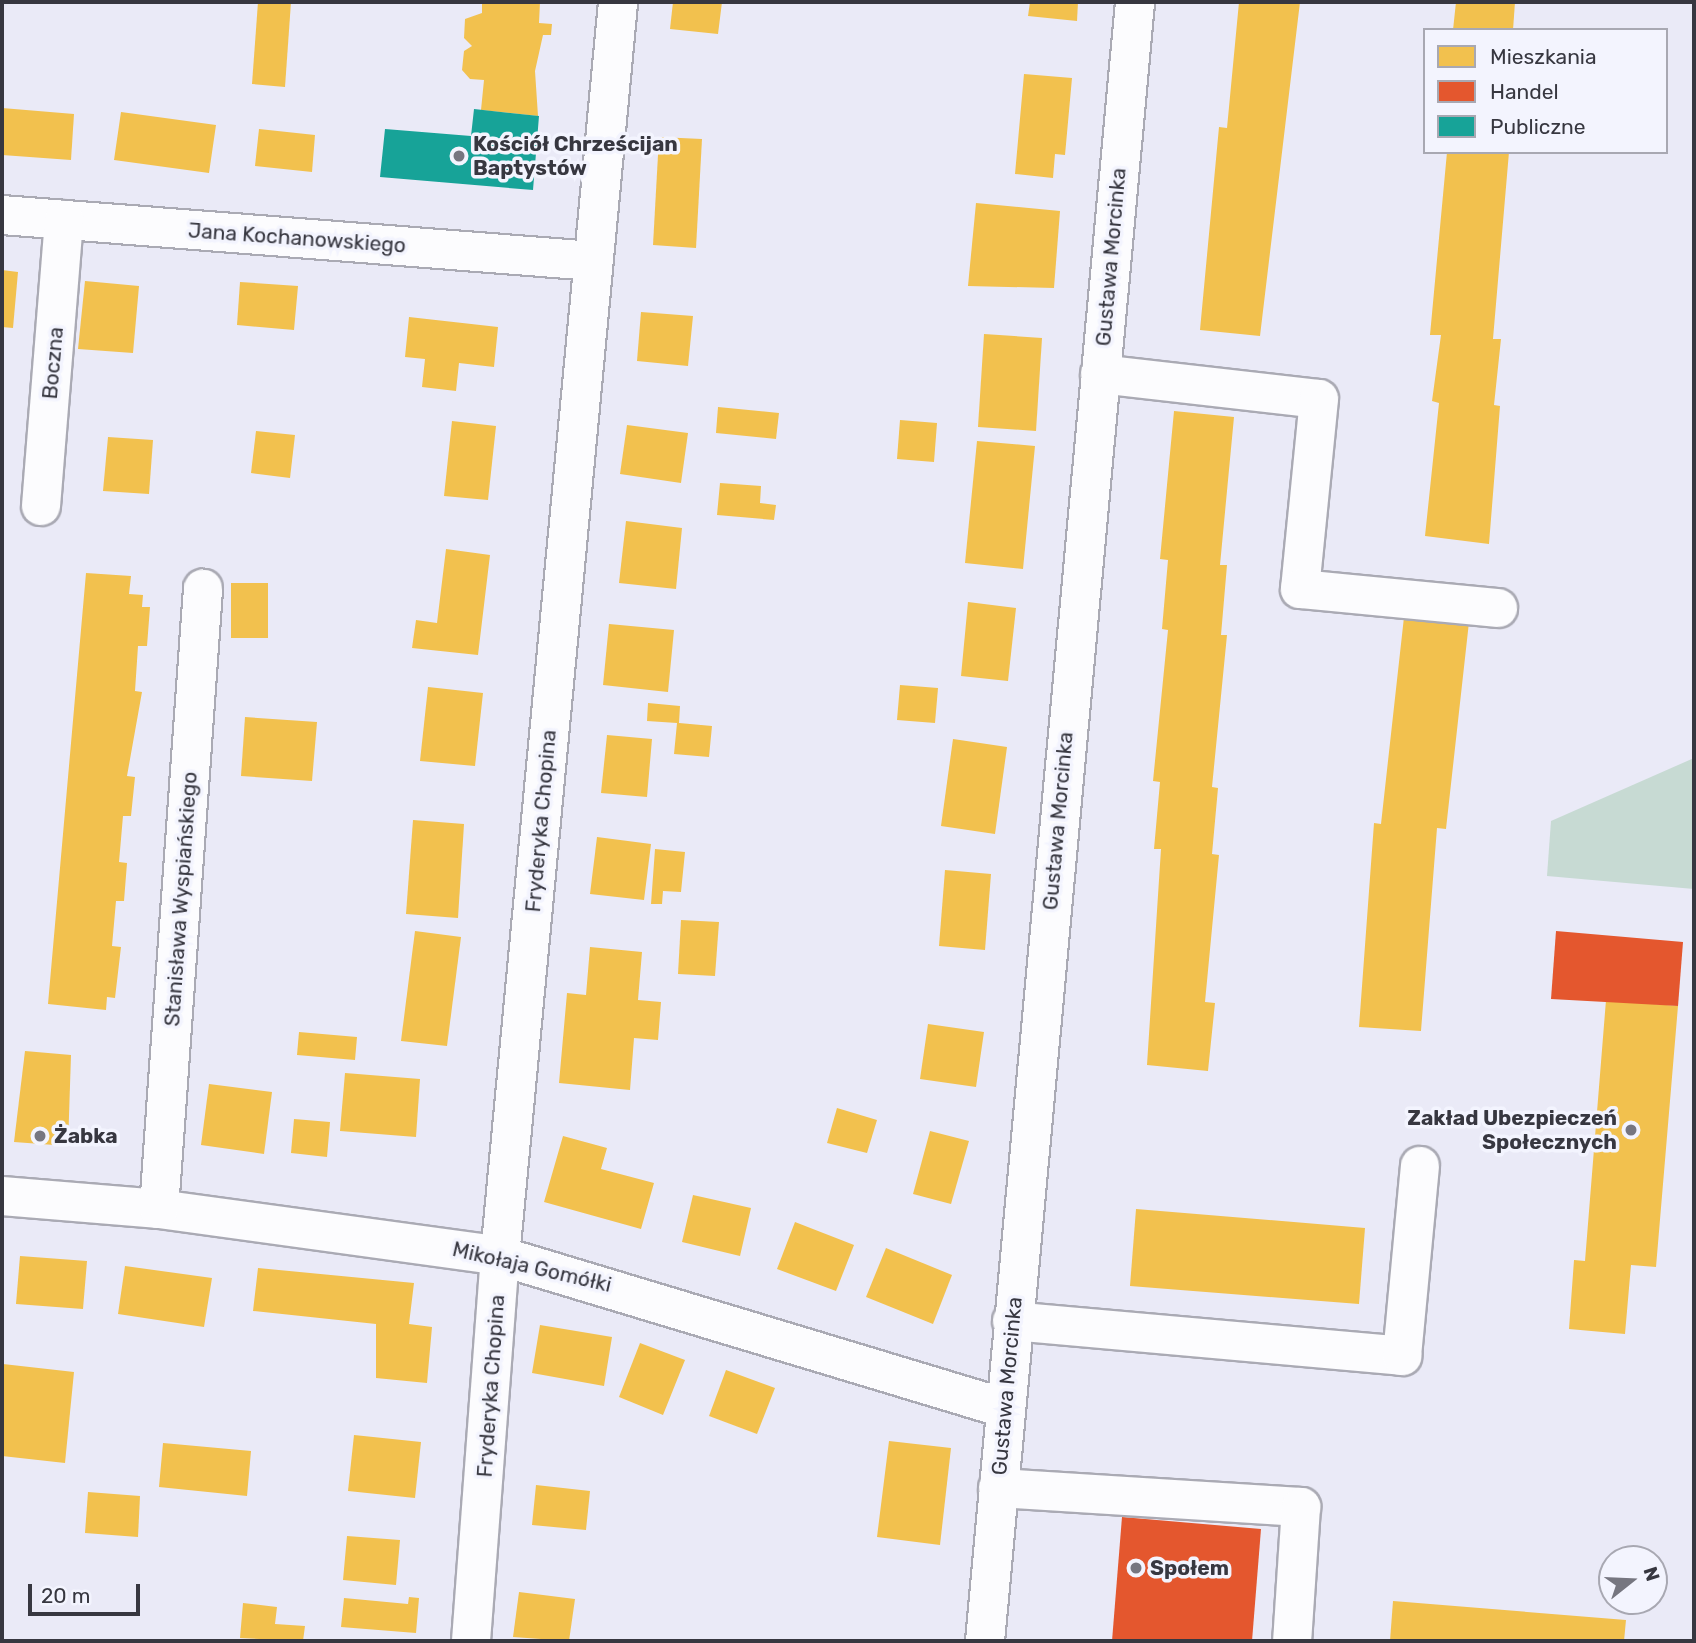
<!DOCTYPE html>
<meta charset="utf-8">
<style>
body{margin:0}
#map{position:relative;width:1696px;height:1643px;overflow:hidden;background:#eaeaf7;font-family:Rubik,sans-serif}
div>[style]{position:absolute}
.green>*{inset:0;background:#c7dad3}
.homes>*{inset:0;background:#f2c14e}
.shops>*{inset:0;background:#e4572e}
.public>*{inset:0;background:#17a398}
.roads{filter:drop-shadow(2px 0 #aaaab4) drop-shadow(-2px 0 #aaaab4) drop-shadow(0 2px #aaaab4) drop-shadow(0 -2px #aaaab4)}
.minor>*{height:38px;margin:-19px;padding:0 19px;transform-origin:19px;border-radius:19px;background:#fcfcfe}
.dots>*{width:19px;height:19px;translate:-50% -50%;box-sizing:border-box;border:4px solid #f3f4fe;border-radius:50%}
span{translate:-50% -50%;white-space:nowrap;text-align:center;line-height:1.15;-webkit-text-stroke:7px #f3f4fe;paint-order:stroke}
.poi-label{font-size:21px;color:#373740;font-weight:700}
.left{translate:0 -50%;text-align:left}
.right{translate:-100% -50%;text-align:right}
.street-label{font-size:21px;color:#373740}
.frame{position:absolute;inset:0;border:4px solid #373740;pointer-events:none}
.legend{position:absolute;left:1423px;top:28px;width:245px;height:126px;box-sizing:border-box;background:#f3f4fe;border:2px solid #a8a8b2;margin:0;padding:9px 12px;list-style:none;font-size:21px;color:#373740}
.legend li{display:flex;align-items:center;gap:14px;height:35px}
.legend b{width:35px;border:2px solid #a8a8b2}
.north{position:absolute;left:1598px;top:1545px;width:70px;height:70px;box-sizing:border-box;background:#f3f4fe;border:2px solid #a8a8b2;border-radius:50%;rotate:72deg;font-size:19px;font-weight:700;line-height:28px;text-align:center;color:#373740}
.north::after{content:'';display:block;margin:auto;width:24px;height:32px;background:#767680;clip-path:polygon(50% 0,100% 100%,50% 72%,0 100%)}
.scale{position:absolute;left:28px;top:1584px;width:112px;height:32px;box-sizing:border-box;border:4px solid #373740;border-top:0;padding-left:9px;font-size:21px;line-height:24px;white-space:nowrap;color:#373740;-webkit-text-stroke:5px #f3f4fe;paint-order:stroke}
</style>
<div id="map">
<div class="green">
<i style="clip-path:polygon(1694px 758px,1694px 889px,1547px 876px,1551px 821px)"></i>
</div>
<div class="homes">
<i style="clip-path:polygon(258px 2px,291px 2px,285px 87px,252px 84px)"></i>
<i style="clip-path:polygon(482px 2px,540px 2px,539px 23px,552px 24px,551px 35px,543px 35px,535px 71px,538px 116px,481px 110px,484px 80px,470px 79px,462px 70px,464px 51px,472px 46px,464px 38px,465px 19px,482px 13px)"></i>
<i style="clip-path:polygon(673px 2px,722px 2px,718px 34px,670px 29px)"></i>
<i style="clip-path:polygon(1030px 2px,1078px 2px,1077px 21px,1028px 16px)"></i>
<i style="clip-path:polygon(1239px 2px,1300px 2px,1260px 336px,1200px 330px,1219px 127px,1227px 128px)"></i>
<i style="clip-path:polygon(1456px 2px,1515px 2px,1513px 30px,1453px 30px)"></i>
<i style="clip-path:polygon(1024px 74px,1072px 78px,1065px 155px,1055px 154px,1053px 178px,1015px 174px)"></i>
<i style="clip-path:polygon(2px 108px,74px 114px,71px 160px,2px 155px)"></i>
<i style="clip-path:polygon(121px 112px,216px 125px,209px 173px,114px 160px)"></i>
<i style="clip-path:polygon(259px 129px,315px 135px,312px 172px,255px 166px)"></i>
<i style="clip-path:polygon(659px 137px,702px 139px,696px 248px,653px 245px)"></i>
<i style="clip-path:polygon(1447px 152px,1509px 152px,1493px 339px,1501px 339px,1494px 405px,1500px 406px,1489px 544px,1425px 536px,1439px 403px,1432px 401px,1441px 335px,1430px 335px)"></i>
<i style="clip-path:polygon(976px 203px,1060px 211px,1054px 288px,968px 286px)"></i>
<i style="clip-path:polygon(2px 270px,18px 272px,13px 328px,2px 327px)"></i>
<i style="clip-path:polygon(85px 281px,139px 286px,133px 353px,78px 349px)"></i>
<i style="clip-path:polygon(240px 282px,298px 286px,294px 330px,237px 325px)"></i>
<i style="clip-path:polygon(641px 312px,693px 316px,688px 366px,637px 361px)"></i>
<i style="clip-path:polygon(409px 317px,498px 327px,494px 367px,459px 363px,456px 391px,422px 387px,425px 359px,405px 357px)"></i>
<i style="clip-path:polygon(984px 334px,1042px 338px,1036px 431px,978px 427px)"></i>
<i style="clip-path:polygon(718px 407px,779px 413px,776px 439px,716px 433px)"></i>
<i style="clip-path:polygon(1174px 411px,1234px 417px,1220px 565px,1227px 565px,1221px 635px,1227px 635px,1212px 787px,1218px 788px,1212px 854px,1219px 855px,1205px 1002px,1215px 1003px,1208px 1071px,1147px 1065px,1161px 849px,1154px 849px,1160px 782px,1153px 781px,1168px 630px,1162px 629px,1168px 560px,1160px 559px)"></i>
<i style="clip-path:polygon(900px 420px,937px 423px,934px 462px,897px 459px)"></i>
<i style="clip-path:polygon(452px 421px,496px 426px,488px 500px,444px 496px)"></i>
<i style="clip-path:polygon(627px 425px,688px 433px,681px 483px,620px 474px)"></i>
<i style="clip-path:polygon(256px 431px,295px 435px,290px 478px,251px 473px)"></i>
<i style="clip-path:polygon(108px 437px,153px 440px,149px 494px,103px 491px)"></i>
<i style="clip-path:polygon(977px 441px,1035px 446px,1023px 569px,965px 563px)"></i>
<i style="clip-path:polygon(720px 483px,761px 486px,760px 503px,776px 505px,774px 520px,717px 515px)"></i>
<i style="clip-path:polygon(626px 521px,682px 528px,676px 589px,619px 583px)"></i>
<i style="clip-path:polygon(446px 549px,490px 555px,478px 655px,412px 648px,416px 620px,437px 623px)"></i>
<i style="clip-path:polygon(86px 573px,131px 576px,129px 594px,143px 595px,142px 607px,150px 607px,147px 646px,138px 646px,135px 691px,142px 692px,127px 776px,135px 777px,131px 816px,123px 816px,119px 862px,127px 863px,124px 901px,116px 901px,112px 946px,121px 947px,115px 998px,107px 997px,106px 1010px,48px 1004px)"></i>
<i style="clip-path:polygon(231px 583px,268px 583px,268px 638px,231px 638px)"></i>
<i style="clip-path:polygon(968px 602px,1016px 608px,1008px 681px,961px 676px)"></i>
<i style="clip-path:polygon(1404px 617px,1469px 622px,1446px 829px,1437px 828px,1421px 1031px,1359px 1027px,1374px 823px,1381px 824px)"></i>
<i style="clip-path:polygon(609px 624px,674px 630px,668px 692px,603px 685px)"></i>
<i style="clip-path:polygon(900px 685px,938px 688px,935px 723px,897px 720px)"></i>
<i style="clip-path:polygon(428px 687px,483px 693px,475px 766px,420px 761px)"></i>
<i style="clip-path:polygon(648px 703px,680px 706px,679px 723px,712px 726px,709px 757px,674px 754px,677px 723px,647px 721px)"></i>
<i style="clip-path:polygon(245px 717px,317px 722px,312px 781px,241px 776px)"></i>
<i style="clip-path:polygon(607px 735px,652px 739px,647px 797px,601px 793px)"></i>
<i style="clip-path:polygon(953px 739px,1007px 747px,995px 834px,941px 826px)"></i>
<i style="clip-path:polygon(413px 820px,464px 824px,458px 918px,406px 914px)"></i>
<i style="clip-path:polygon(597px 837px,651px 844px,644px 900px,590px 894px)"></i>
<i style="clip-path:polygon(655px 849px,685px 852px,681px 892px,663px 891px,662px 904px,651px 904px)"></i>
<i style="clip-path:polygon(945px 870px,991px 874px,985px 950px,939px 946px)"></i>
<i style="clip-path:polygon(681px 920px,719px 922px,715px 976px,678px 974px)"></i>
<i style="clip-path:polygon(415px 931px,461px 937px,447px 1046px,401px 1041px)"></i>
<i style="clip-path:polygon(590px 947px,642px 952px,638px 1000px,661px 1002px,658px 1040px,634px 1038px,630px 1090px,559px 1083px,567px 993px,586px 995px)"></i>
<i style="clip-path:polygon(1606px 1000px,1678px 1006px,1656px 1267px,1631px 1265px,1625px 1334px,1569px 1329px,1574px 1260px,1585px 1261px)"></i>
<i style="clip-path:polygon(928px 1024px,984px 1032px,976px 1087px,920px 1079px)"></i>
<i style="clip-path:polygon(299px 1032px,357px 1037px,355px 1060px,297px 1055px)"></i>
<i style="clip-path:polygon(25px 1051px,71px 1055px,68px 1146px,14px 1142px)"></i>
<i style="clip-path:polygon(345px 1073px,420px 1079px,416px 1137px,340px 1131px)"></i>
<i style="clip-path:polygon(209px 1084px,272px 1092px,264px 1154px,201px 1145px)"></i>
<i style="clip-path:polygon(837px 1108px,877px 1120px,867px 1153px,827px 1143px)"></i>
<i style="clip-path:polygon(294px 1119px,330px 1122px,327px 1157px,291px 1153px)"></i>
<i style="clip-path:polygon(930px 1131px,969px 1141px,951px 1204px,913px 1194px)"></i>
<i style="clip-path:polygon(563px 1136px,607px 1148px,601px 1169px,654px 1183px,641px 1229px,544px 1202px)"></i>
<i style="clip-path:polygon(693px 1195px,751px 1208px,740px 1256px,682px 1242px)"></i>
<i style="clip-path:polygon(1136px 1209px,1365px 1228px,1359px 1304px,1130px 1286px)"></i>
<i style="clip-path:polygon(795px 1222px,854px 1245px,836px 1291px,777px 1269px)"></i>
<i style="clip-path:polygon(886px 1248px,952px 1275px,933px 1324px,866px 1297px)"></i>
<i style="clip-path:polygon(20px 1256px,87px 1261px,83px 1309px,16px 1304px)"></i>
<i style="clip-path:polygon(125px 1266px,212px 1278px,204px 1327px,118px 1314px)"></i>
<i style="clip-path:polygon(258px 1268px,414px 1283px,409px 1324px,432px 1327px,427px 1383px,376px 1378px,376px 1324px,253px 1311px)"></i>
<i style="clip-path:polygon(540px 1325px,612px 1337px,604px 1386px,532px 1373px)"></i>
<i style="clip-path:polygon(640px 1343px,685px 1360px,663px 1415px,619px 1397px)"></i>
<i style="clip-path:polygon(3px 1364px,74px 1372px,65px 1463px,2px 1456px)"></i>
<i style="clip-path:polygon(726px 1370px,775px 1388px,757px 1434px,709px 1416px)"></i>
<i style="clip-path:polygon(354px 1435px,421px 1442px,415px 1498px,348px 1491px)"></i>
<i style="clip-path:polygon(889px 1441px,951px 1448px,940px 1545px,877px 1537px)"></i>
<i style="clip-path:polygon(163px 1443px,251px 1451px,247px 1496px,159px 1487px)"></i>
<i style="clip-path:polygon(536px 1485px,590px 1491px,586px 1530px,532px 1525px)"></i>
<i style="clip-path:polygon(88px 1492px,140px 1496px,138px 1537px,85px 1533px)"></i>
<i style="clip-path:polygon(347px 1536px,400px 1540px,396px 1585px,343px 1580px)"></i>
<i style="clip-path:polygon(519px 1592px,575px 1599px,569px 1641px,513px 1637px)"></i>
<i style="clip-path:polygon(409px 1597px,419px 1598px,416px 1633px,341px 1627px,344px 1598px,408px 1604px)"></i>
<i style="clip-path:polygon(1393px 1601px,1626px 1620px,1624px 1641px,1390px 1641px)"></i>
<i style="clip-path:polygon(243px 1603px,277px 1607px,275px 1624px,305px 1626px,303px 1641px,240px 1638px)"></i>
</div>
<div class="shops">
<i style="clip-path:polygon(1556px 931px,1683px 942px,1678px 1006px,1551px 999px)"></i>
<i style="clip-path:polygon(1122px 1517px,1261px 1529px,1252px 1641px,1112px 1641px)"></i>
</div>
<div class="public">
<i style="clip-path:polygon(474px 109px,539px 116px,533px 190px,380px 177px,385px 129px,471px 136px)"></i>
</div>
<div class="roads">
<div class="minor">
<i style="left:2px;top:215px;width:593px;rotate:4.45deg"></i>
<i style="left:1100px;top:374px;width:220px;rotate:6.5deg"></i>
<i style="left:1319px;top:399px;width:191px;rotate:95.7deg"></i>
<i style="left:1300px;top:589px;width:199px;rotate:5.5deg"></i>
<i style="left:41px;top:506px;width:287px;rotate:-85.4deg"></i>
<i style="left:2px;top:1196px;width:158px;rotate:4.7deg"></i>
<i style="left:159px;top:1209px;width:344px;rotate:7.8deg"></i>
<i style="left:500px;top:1256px;width:526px;rotate:16.78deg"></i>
<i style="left:159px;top:1209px;width:622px;rotate:-85.94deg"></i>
<i style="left:1012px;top:1321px;width:392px;rotate:5.1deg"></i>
<i style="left:1402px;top:1356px;width:191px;rotate:-84.6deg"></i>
<i style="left:998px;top:1488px;width:304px;rotate:3.6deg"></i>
<i style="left:1301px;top:1507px;width:134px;rotate:93.8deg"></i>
<i style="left:471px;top:1641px;width:386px;rotate:-85.7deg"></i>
<i style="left:500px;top:1256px;width:1260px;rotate:-84.62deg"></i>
<i style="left:985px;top:1641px;width:1646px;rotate:-84.77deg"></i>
</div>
</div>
<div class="dots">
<i style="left:459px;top:156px;background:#767680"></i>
<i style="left:1631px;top:1130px;background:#767680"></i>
<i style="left:40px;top:1136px;background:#767680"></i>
<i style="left:1136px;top:1568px;background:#767680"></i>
</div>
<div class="poi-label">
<span class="left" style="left:473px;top:156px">Kościół Chrześcijan<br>Baptystów</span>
<span class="right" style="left:1617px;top:1130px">Zakład Ubezpieczeń<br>Społecznych</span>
<span class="left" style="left:54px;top:1136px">Żabka</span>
<span class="left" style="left:1150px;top:1568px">Społem</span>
</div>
<div class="street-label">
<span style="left:297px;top:238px;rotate:4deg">Jana Kochanowskiego</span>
<span style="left:1111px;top:257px;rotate:-85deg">Gustawa Morcinka</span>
<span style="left:53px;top:363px;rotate:-85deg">Boczna</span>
<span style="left:541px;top:821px;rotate:-85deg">Fryderyka Chopina</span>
<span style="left:1058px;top:821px;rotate:-85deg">Gustawa Morcinka</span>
<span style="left:181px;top:899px;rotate:-86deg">Stanisława Wyspiańskiego</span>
<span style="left:532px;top:1267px;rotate:13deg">Mikołaja Gomółki</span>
<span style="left:491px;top:1386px;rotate:-86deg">Fryderyka Chopina</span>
<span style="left:1007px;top:1386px;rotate:-85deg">Gustawa Morcinka</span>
</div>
<div class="frame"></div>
<ul class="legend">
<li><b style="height:19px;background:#f2c14e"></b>Mieszkania</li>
<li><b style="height:19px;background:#e4572e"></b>Handel</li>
<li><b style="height:19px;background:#17a398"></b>Publiczne</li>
</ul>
<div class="north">N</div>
<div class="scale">20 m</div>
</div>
